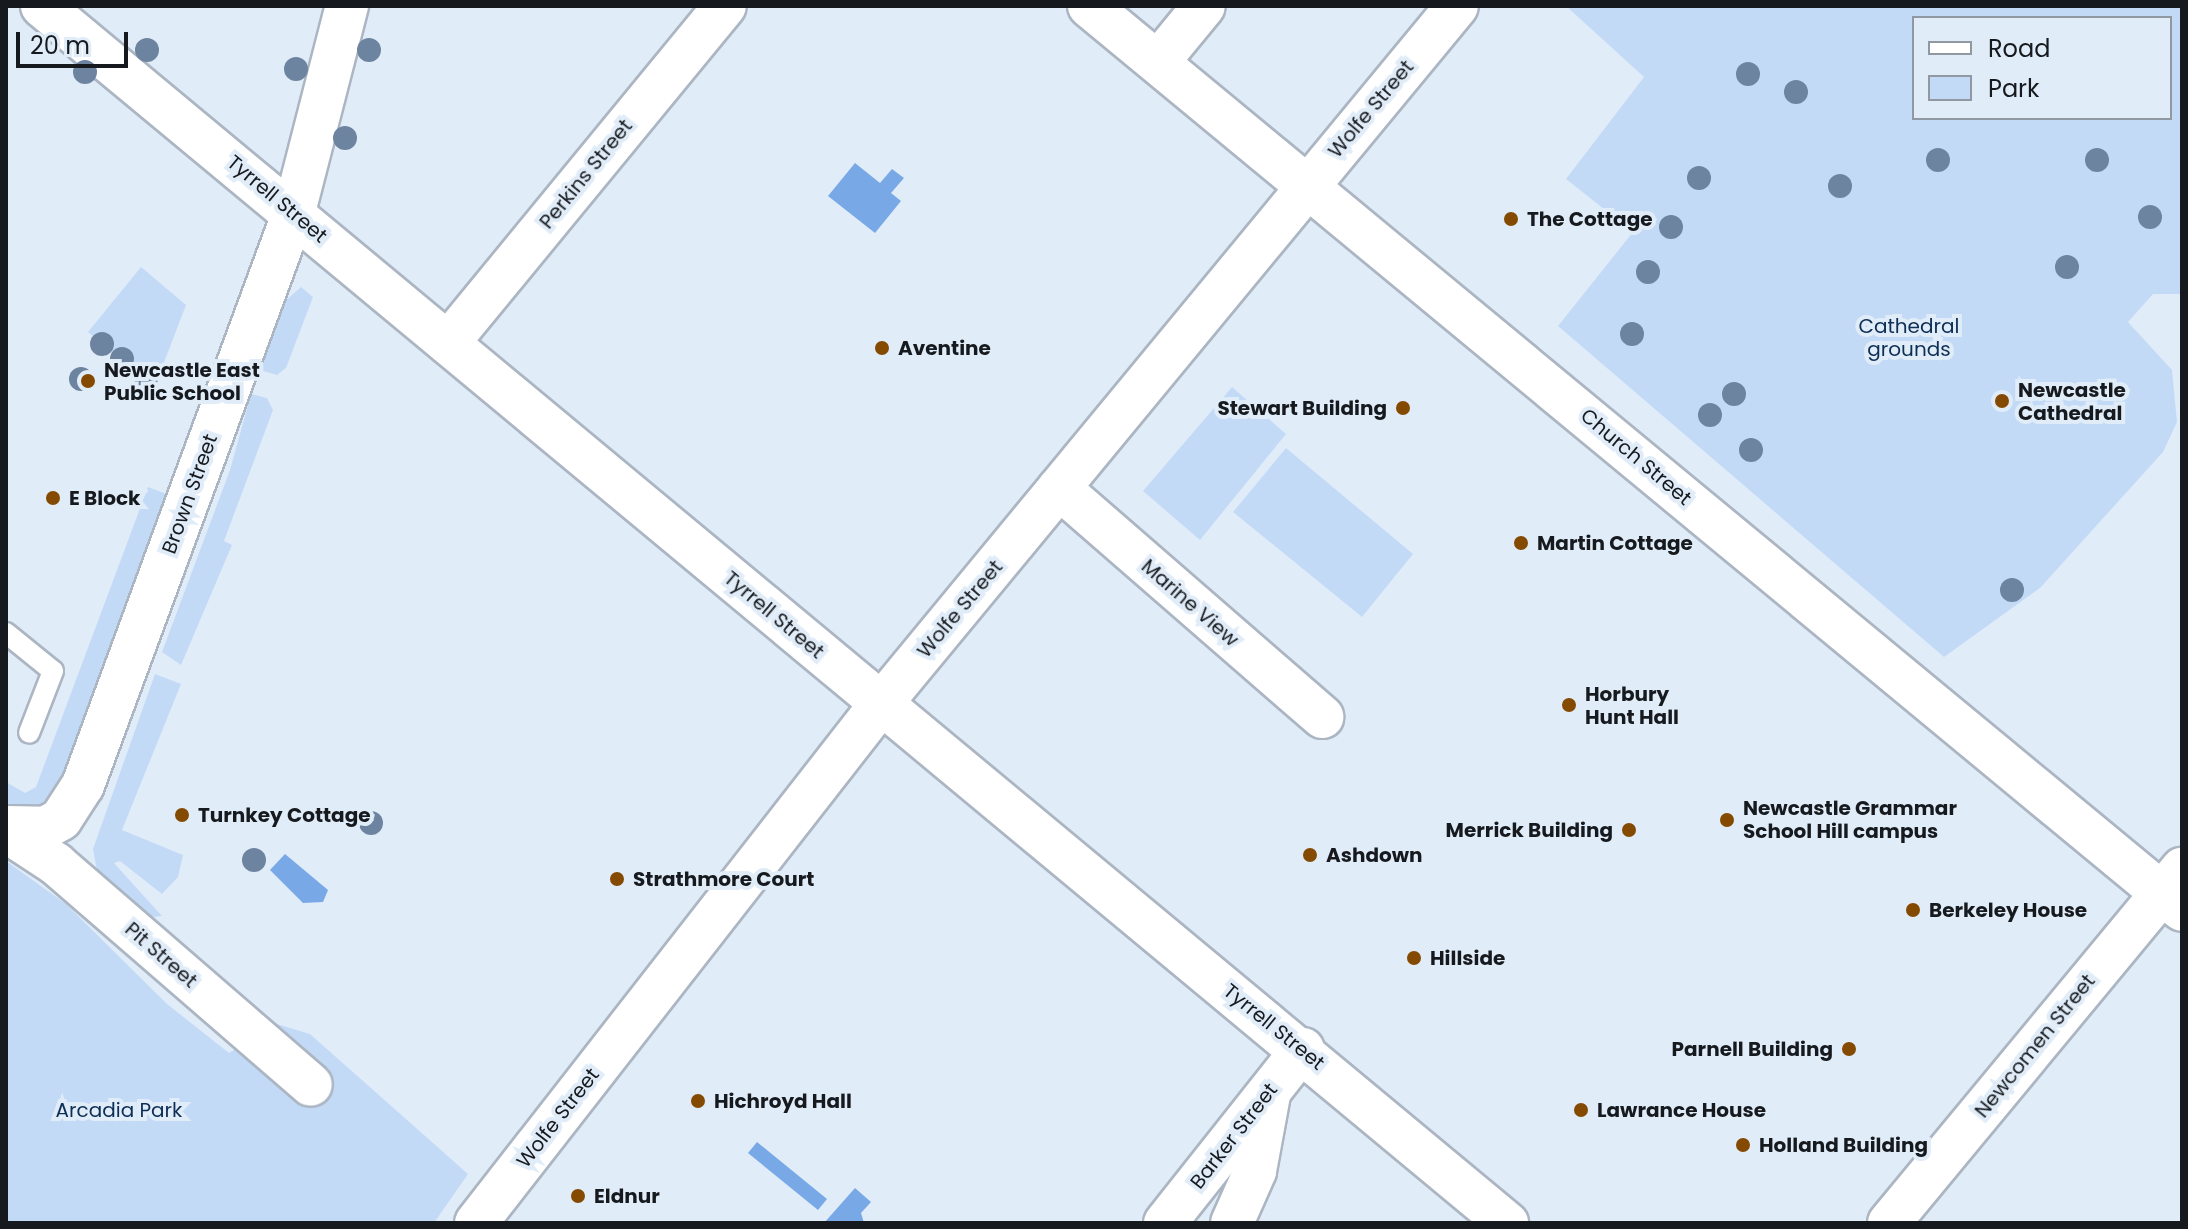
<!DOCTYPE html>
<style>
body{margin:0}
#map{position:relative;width:2188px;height:1229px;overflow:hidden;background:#e1ecf9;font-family:Poppins,sans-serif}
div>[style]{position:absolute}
.green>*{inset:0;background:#c3daf7}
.water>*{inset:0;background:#78a9e6}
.roads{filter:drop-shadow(2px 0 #acb6c3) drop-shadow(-2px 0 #acb6c3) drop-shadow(0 2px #acb6c3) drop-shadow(0 -2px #acb6c3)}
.service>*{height:20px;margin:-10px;padding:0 10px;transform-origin:10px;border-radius:10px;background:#fff}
.minor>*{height:42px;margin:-21px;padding:0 21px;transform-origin:21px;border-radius:21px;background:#fff}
.trees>*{width:24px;height:24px;margin:-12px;border-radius:50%;background:#6c849f}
.dots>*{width:22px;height:22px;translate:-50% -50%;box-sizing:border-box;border:4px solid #e1ecf9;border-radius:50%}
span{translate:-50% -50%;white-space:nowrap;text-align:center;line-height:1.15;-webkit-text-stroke:8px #e1ecf9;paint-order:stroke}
.street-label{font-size:20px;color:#161a1e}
.poi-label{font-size:20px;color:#161a1e;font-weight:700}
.left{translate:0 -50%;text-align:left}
.right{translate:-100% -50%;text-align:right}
.park-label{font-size:20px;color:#0d2e55}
.frame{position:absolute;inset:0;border:8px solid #161a1e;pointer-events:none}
.legend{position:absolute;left:1912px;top:16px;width:260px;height:104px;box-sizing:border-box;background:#e1ecf9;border:2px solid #9098a1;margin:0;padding:10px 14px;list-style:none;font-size:24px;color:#161a1e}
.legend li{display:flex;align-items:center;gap:16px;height:40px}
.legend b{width:40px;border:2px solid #9098a1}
.scale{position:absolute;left:16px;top:32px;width:112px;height:36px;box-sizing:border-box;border:4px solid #161a1e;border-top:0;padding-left:10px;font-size:24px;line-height:28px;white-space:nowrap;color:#161a1e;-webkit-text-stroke:6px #e1ecf9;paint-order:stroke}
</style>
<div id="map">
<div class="green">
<i style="clip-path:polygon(evenodd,1566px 6px,2182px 6px,2182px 294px,2153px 294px,2128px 322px,2172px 370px,2177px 422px,2163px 452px,2040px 588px,1944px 657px,1558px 326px,1633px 232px,1566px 179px,1644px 77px,1566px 6px,2170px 18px,2170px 118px,1914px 118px,1914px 18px,2170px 18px)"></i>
<i style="clip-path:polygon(141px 267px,186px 305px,155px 386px,88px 332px)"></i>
<i style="clip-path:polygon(301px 287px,313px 297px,286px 368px,277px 375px,260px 370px,284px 302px)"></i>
<i style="clip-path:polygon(1232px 387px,1286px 434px,1200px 540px,1143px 491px)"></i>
<i style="clip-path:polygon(251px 394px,267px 398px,273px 410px,224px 541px,232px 545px,181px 665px,162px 652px,230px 470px)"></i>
<i style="clip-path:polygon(1286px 448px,1413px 554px,1362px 617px,1233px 512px)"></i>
<i style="clip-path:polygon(148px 487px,169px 495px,58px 789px,41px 804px,6px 806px,6px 782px,25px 793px,36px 787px)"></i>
<i style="clip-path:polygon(155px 674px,181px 684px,122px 830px,183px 855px,178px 877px,162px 894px,120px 861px,114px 863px,162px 916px,143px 918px,98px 876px,93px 849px)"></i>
<i style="clip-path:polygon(6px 861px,66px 904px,167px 1004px,229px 1053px,277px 1024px,310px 1034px,468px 1174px,434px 1223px,6px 1223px)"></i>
</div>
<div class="water">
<i style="clip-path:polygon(855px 163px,880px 183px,892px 169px,904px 178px,891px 193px,901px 201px,875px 233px,828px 196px)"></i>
<i style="clip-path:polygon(285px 854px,328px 890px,323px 902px,303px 903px,270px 870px)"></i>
<i style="clip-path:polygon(757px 1142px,827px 1199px,818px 1210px,748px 1153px)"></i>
<i style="clip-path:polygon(855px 1188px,871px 1202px,861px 1213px,864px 1223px,824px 1223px)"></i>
</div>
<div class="roads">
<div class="service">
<i style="left:6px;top:633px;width:60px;rotate:39deg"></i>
<i style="left:53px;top:671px;width:66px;rotate:111.2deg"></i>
</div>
<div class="minor">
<i style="left:42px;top:6px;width:1905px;rotate:39.72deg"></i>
<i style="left:1089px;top:6px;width:1418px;rotate:39.59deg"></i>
<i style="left:1158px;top:62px;width:72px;rotate:-50.6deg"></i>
<i style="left:448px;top:343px;width:436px;rotate:-50.6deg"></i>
<i style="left:1059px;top:488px;width:349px;rotate:41deg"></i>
<i style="left:6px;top:827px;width:39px;rotate:1deg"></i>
<i style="left:45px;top:828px;width:18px;rotate:-29deg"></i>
<i style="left:61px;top:819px;width:40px;rotate:-57.1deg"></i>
<i style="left:83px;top:785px;width:611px;rotate:-69.78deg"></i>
<i style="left:294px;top:212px;width:213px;rotate:-75.6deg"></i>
<i style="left:6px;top:831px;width:60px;rotate:33.4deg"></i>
<i style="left:56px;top:864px;width:337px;rotate:40.9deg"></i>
<i style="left:476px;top:1223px;width:657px;rotate:-52.05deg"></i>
<i style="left:880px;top:705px;width:906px;rotate:-50.46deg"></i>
<i style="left:1165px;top:1223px;width:222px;rotate:-51.6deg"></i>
<i style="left:1232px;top:1223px;width:57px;rotate:-66.1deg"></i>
<i style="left:1255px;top:1171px;width:77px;rotate:-79.6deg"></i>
<i style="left:1889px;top:1223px;width:460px;rotate:-50.4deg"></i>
</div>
</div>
<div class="trees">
<i style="left:147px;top:50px"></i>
<i style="left:369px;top:50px"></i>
<i style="left:296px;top:69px"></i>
<i style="left:85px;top:72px"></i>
<i style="left:1748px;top:74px"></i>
<i style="left:1796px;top:92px"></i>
<i style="left:345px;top:138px"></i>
<i style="left:1938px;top:160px"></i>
<i style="left:2097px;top:160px"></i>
<i style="left:1699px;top:178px"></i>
<i style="left:1840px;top:186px"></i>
<i style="left:2150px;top:217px"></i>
<i style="left:1671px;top:227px"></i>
<i style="left:2067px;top:267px"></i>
<i style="left:1648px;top:272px"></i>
<i style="left:1632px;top:334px"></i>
<i style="left:102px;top:344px"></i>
<i style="left:122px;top:359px"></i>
<i style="left:146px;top:378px"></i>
<i style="left:81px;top:379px"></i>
<i style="left:1734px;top:394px"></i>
<i style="left:1710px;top:415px"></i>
<i style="left:1751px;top:450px"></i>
<i style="left:2012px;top:590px"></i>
<i style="left:371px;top:823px"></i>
<i style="left:254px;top:860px"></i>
</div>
<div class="dots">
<i style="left:1511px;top:219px;background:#854a01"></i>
<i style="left:882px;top:348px;background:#854a01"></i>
<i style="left:88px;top:381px;background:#854a01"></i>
<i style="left:2002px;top:401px;background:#854a01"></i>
<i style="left:1403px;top:408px;background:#854a01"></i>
<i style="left:53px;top:498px;background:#854a01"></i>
<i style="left:1521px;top:543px;background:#854a01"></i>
<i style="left:1569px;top:705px;background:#854a01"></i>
<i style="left:182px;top:815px;background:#854a01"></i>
<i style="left:1727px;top:820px;background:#854a01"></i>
<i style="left:1629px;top:830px;background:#854a01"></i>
<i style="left:1310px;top:855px;background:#854a01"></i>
<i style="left:617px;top:879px;background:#854a01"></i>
<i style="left:1913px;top:910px;background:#854a01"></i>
<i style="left:1414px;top:958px;background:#854a01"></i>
<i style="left:1849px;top:1049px;background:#854a01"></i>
<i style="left:698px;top:1101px;background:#854a01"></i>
<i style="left:1581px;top:1110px;background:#854a01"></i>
<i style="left:1743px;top:1145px;background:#854a01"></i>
<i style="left:578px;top:1196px;background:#854a01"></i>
</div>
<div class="street-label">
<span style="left:1371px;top:109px;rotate:-50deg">Wolfe Street</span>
<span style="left:586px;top:174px;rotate:-51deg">Perkins Street</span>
<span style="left:277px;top:199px;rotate:40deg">Tyrrell Street</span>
<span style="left:1636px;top:457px;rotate:40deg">Church Street</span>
<span style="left:190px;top:494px;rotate:-70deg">Brown Street</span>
<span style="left:1190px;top:603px;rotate:41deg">Marine View</span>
<span style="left:960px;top:609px;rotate:-50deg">Wolfe Street</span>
<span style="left:774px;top:615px;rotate:40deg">Tyrrell Street</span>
<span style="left:161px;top:955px;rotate:41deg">Pit Street</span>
<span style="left:1274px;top:1027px;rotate:39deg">Tyrrell Street</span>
<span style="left:2035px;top:1046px;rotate:-51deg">Newcomen Street</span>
<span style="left:558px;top:1118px;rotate:-52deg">Wolfe Street</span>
<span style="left:1234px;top:1136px;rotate:-52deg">Barker Street</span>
</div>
<div class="poi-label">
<span class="left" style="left:1527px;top:219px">The Cottage</span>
<span class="left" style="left:898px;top:348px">Aventine</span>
<span class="left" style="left:104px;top:382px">Newcastle East<br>Public School</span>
<span class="left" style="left:2018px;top:402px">Newcastle<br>Cathedral</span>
<span class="right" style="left:1387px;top:408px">Stewart Building</span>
<span class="left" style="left:69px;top:498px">E Block</span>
<span class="left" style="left:1537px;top:543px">Martin Cottage</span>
<span class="left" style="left:1585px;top:706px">Horbury<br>Hunt Hall</span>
<span class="left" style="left:1743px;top:820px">Newcastle Grammar<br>School Hill campus</span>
<span class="left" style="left:198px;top:815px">Turnkey Cottage</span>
<span class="right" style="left:1613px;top:830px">Merrick Building</span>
<span class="left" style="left:1326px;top:855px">Ashdown</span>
<span class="left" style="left:633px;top:879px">Strathmore Court</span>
<span class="left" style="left:1929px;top:910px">Berkeley House</span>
<span class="left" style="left:1430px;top:958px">Hillside</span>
<span class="right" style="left:1833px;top:1049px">Parnell Building</span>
<span class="left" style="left:714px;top:1101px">Hichroyd Hall</span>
<span class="left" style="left:1597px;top:1110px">Lawrance House</span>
<span class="left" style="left:1759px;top:1145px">Holland Building</span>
<span class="left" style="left:594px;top:1196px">Eldnur</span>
</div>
<div class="park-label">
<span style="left:1909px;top:338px">Cathedral<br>grounds</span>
<span style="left:119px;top:1110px">Arcadia Park</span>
</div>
<div class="frame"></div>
<ul class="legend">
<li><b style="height:10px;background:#fff"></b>Road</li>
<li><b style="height:22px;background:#c3daf7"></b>Park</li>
</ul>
<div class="scale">20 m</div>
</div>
